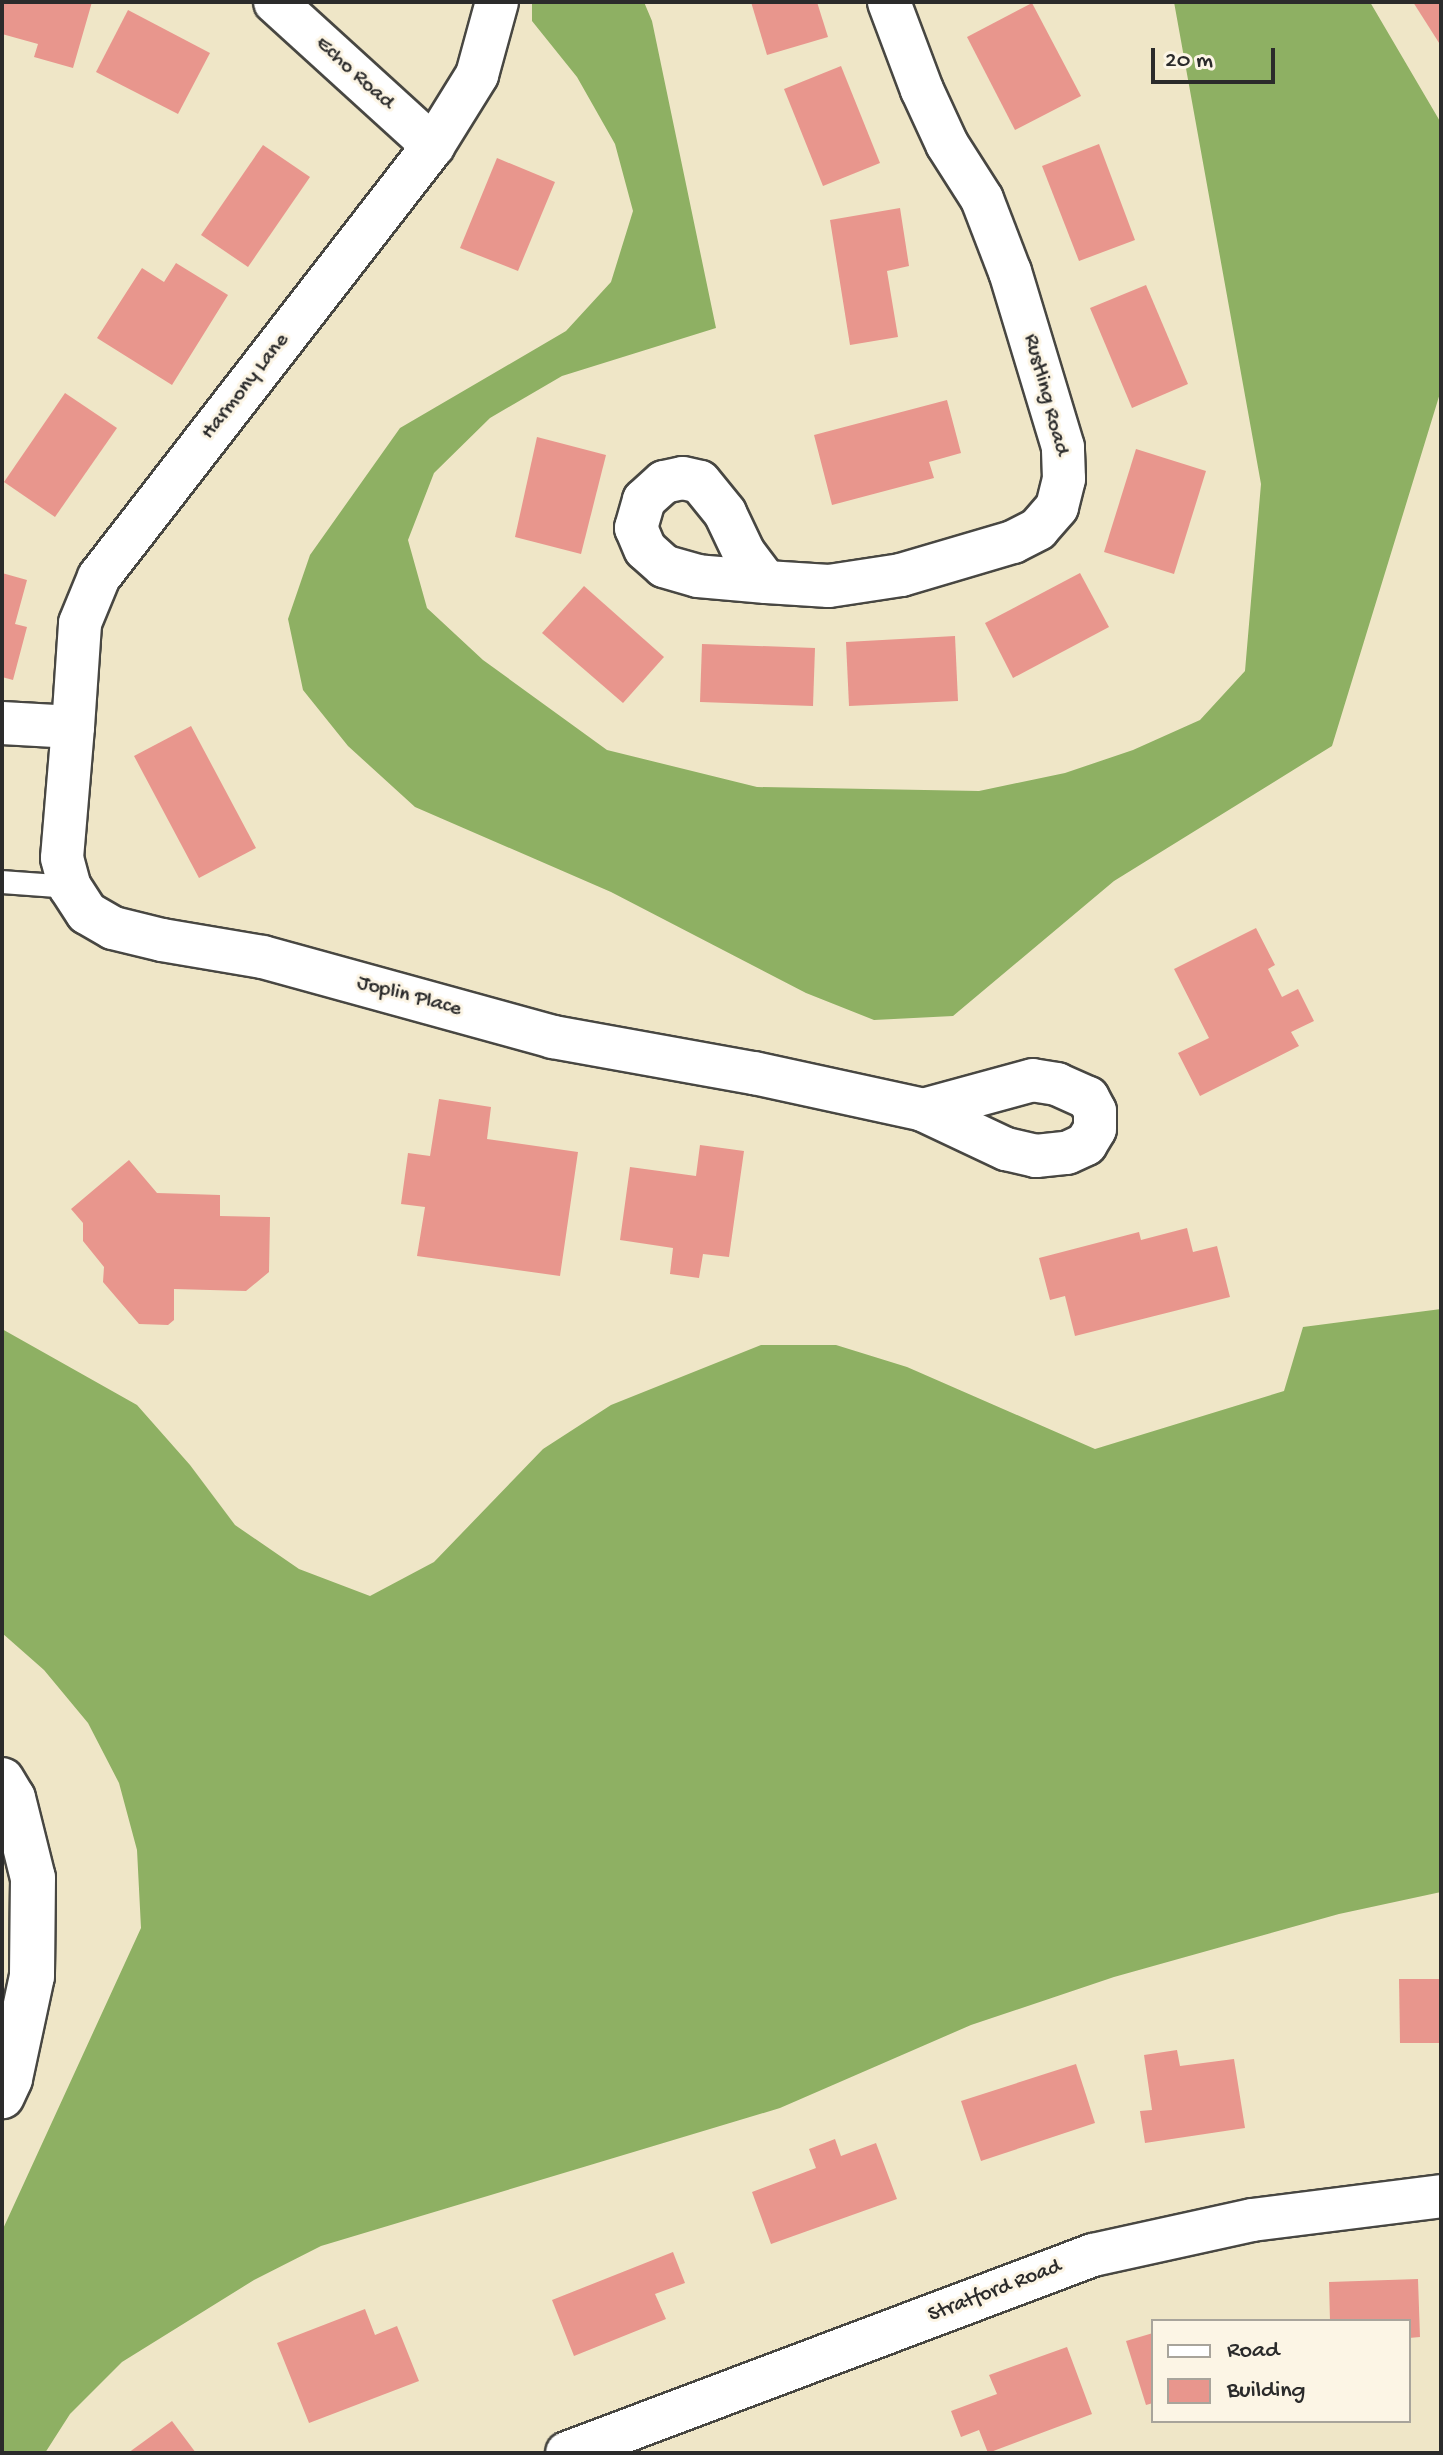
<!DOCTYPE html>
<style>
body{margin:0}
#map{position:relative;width:1443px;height:2455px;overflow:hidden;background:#efe6c7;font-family:"Gochi Hand",sans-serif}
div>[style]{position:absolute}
.forest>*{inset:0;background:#8eb063}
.building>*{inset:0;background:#e8968d}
.roads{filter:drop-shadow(2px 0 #484742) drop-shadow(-2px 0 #484742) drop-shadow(0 2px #484742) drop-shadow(0 -2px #484742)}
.lane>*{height:22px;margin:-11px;padding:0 11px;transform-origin:11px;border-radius:11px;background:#fff}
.street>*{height:42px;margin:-21px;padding:0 21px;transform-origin:21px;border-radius:21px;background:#fff}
.secondary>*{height:44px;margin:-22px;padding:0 22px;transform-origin:22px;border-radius:22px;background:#fff}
span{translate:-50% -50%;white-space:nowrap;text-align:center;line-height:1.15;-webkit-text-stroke:6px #fcf5e5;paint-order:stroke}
.street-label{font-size:22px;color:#2b2b2b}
.frame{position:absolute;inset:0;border:4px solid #2b2b2b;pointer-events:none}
.legend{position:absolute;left:1151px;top:2319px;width:260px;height:104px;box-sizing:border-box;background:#fcf5e5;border:2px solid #a8a49b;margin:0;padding:10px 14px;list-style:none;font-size:24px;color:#2b2b2b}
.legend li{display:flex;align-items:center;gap:16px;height:40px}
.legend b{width:40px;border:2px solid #a8a49b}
.scale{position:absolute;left:1151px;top:48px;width:124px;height:36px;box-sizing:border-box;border:4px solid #2b2b2b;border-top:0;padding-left:10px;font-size:24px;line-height:28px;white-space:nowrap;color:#2b2b2b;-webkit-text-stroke:6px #fcf5e5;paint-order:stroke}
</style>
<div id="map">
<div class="forest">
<i style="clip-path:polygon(532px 2px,644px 2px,652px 21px,716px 328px,562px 376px,490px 418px,434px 473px,408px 540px,427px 608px,483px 660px,607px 750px,757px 787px,979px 791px,1065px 773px,1133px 750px,1200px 720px,1245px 671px,1261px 484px,1174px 2px,1370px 2px,1441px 123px,1441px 390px,1332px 746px,1114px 881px,953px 1016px,874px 1020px,806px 993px,611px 892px,415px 807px,348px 746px,303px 690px,288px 619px,310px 555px,400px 428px,566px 331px,611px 282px,633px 211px,615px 144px,577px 77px,532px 21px)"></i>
<i style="clip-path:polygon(1441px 1309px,1441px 1892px,1339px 1914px,1114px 1977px,971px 2025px,780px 2108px,321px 2246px,254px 2280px,122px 2362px,70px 2414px,45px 2453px,2px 2453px,2px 2231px,141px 1928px,137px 1850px,119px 1783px,88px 1723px,44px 1670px,2px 1633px,2px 1329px,137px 1405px,190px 1465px,235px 1525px,299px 1569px,370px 1596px,434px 1562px,543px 1449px,611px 1405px,761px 1345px,836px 1345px,907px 1367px,1095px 1449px,1284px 1391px,1303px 1327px)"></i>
</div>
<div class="building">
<i style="clip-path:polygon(2px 2px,92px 2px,73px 68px,34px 57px,38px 44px,2px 34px)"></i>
<i style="clip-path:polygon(751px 2px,817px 2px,828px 37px,767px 55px)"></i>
<i style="clip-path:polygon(1413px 2px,1441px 2px,1441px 46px)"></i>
<i style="clip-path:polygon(1032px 3px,1081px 96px,1015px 130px,967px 37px)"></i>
<i style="clip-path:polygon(128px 10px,210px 53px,178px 114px,96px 72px)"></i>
<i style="clip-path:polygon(841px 66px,880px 163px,823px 186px,784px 89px)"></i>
<i style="clip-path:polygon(1099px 144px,1135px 240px,1079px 261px,1042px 166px)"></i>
<i style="clip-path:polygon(263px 145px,310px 177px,248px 267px,201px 235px)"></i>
<i style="clip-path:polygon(497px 158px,555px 182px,518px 271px,460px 248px)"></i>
<i style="clip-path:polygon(900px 208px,909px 266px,887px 271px,898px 337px,850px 345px,830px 220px)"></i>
<i style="clip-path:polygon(176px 263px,228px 295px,172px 385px,97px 338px,142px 268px,164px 282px)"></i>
<i style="clip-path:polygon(1146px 285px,1188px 384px,1132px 408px,1090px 308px)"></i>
<i style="clip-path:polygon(65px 393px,117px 428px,55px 517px,4px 482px)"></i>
<i style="clip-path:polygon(947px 400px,961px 453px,929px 462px,934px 478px,832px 505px,814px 435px)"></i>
<i style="clip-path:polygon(537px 437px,606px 455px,581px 554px,515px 537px)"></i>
<i style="clip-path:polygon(1136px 449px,1206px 471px,1174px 574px,1104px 552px)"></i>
<i style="clip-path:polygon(2px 573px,27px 580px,15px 624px,27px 627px,13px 680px,2px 677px)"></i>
<i style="clip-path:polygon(1080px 573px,1109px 627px,1013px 678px,985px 623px)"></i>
<i style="clip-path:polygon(584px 586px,664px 657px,623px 703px,542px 633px)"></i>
<i style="clip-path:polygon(955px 636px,958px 701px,849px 706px,846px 642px)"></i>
<i style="clip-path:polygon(702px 644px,815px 648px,813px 706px,700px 702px)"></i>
<i style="clip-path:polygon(191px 726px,256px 848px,199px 878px,134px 756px)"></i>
<i style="clip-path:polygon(1256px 928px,1275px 965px,1268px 969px,1282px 997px,1298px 989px,1314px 1021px,1291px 1032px,1299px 1046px,1200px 1096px,1178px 1053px,1209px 1038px,1174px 969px)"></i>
<i style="clip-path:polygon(439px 1099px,491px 1107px,487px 1139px,578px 1152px,560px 1276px,417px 1256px,425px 1207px,401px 1204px,408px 1153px,430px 1156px)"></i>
<i style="clip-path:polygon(700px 1145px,744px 1151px,729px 1257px,703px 1254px,699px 1278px,670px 1274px,673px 1248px,620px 1240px,630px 1167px,696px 1176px)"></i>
<i style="clip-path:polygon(129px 1160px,157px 1193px,220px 1195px,220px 1216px,270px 1217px,269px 1272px,246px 1291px,174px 1289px,174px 1320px,168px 1325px,139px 1324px,103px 1282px,104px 1267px,83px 1241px,83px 1223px,71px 1209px)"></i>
<i style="clip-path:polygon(1187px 1228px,1193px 1252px,1217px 1246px,1230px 1297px,1075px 1336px,1065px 1296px,1050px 1300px,1039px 1258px,1139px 1232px,1141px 1240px)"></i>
<i style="clip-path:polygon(1399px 1979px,1441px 1979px,1441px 2043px,1400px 2043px)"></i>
<i style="clip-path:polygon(1177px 2050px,1180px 2066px,1234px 2059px,1245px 2128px,1145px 2143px,1140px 2111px,1152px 2110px,1144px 2055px)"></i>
<i style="clip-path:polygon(1076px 2064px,1095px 2123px,981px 2161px,961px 2101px)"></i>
<i style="clip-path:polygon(835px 2139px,841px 2156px,876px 2143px,897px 2199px,771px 2244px,752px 2192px,816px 2168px,809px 2149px)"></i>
<i style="clip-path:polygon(673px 2252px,685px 2283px,655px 2294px,666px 2319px,574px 2356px,552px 2300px)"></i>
<i style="clip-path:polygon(1418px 2279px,1420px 2337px,1409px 2338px,1409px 2321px,1330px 2321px,1329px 2282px)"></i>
<i style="clip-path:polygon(365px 2309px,375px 2335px,397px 2326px,419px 2381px,309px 2423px,277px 2343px)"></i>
<i style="clip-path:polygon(1153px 2333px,1153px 2403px,1146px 2405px,1126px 2341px)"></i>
<i style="clip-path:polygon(1067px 2347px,1092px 2414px,988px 2453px,979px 2430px,961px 2437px,951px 2411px,997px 2394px,989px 2375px)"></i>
<i style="clip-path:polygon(172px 2421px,196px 2453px,128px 2453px)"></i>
</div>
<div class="roads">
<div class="lane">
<i style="left:2px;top:882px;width:68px;rotate:4.2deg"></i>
</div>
<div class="street">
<i style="left:275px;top:2px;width:214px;rotate:42.3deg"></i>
<i style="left:683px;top:478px;width:17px;rotate:13deg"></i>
<i style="left:700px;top:482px;width:40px;rotate:51deg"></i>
<i style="left:725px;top:513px;width:44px;rotate:64.6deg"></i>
<i style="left:744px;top:553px;width:36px;rotate:53deg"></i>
<i style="left:766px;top:582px;width:68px;rotate:-175deg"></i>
<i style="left:698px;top:576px;width:35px;rotate:-164deg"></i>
<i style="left:664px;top:566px;width:25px;rotate:-138deg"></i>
<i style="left:645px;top:549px;width:23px;rotate:-113deg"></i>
<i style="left:636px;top:528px;width:29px;rotate:-74deg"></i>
<i style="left:644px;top:500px;width:27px;rotate:-42deg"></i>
<i style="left:664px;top:482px;width:19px;rotate:-12deg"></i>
<i style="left:766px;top:582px;width:63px;rotate:3.6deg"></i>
<i style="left:829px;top:586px;width:73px;rotate:-8.7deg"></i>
<i style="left:901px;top:575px;width:117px;rotate:-16.4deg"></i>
<i style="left:1013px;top:542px;width:28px;rotate:-27deg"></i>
<i style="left:1038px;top:529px;width:29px;rotate:-49deg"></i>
<i style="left:1057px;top:507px;width:29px;rotate:-76deg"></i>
<i style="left:1064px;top:479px;width:32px;rotate:-92deg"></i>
<i style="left:1063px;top:447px;width:183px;rotate:-106.8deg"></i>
<i style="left:1010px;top:272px;width:78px;rotate:-111deg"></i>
<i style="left:982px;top:199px;width:65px;rotate:-122.5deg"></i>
<i style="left:947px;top:144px;width:60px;rotate:-114.8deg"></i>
<i style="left:922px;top:90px;width:94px;rotate:-110.6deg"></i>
<i style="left:2px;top:723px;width:71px;rotate:3.2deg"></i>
<i style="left:73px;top:727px;width:104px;rotate:-86.1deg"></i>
<i style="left:80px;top:623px;width:50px;rotate:-67.6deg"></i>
<i style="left:99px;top:577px;width:545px;rotate:-52.23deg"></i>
<i style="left:433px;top:146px;width:84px;rotate:-58.2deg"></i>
<i style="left:477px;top:75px;width:76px;rotate:-74.7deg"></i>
<i style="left:73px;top:727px;width:131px;rotate:94.8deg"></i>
<i style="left:62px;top:858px;width:30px;rotate:75deg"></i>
<i style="left:70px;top:887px;width:31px;rotate:57deg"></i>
<i style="left:87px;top:913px;width:30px;rotate:30deg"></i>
<i style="left:113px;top:928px;width:50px;rotate:13.8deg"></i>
<i style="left:162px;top:940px;width:102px;rotate:9.6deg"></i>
<i style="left:263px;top:957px;width:301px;rotate:15.4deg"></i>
<i style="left:553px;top:1037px;width:204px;rotate:10.2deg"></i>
<i style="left:754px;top:1073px;width:173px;rotate:12.3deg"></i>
<i style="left:923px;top:1110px;width:92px;rotate:25.2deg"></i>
<i style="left:1006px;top:1149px;width:31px;rotate:13deg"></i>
<i style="left:1036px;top:1156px;width:31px;rotate:-6deg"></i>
<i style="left:1067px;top:1153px;width:21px;rotate:-25deg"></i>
<i style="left:1086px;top:1144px;width:17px;rotate:-59deg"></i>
<i style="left:1095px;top:1129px;width:18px;rotate:-90deg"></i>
<i style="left:1095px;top:1111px;width:15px;rotate:-118deg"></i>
<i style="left:1088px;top:1098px;width:34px;rotate:-156deg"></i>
<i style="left:1057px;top:1084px;width:24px;rotate:-171deg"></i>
<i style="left:1033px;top:1080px;width:114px;rotate:164.7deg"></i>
<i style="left:567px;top:2453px;width:562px;rotate:-20.63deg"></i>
<i style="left:1093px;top:2255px;width:163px;rotate:-12.4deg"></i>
<i style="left:1252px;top:2220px;width:191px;rotate:-7.2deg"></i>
</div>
<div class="secondary">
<i style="left:2px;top:1780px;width:21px;rotate:59deg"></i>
<i style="left:13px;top:1798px;width:82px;rotate:76deg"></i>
<i style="left:33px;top:1878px;width:98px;rotate:90.6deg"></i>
<i style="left:32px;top:1976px;width:105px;rotate:102.1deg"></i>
<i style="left:10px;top:2079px;width:19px;rotate:115deg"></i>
</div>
</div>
<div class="street-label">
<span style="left:354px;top:74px;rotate:42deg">Echo Road</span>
<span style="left:246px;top:387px;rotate:-52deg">Harmony Lane</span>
<span style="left:1045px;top:395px;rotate:75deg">Rustling Road</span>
<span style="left:409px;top:997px;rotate:15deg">Joplin Place</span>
<span style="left:995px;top:2292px;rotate:-21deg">Stratford Road</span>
</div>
<div class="frame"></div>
<ul class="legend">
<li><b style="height:10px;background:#fff"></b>Road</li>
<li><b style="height:22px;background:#e8968d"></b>Building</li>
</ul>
<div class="scale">20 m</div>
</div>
